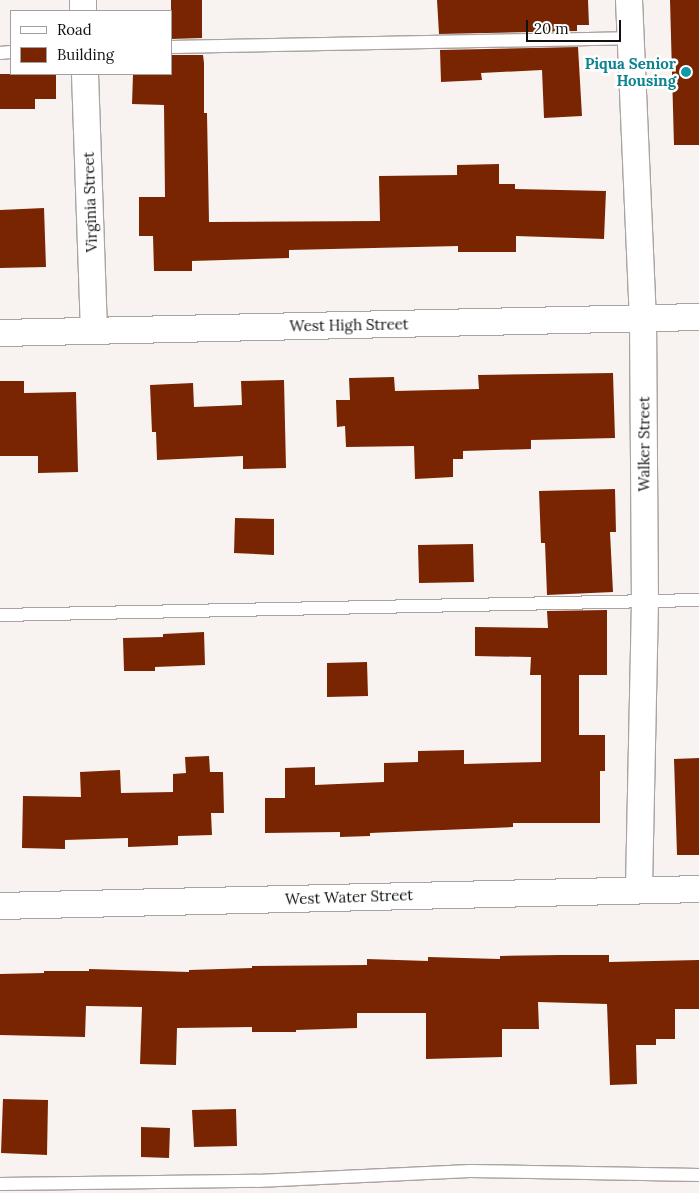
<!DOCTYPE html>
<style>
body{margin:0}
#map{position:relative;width:699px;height:1193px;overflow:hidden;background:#f8f3f0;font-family:Lora,serif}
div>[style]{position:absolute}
.building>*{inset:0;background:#7a2502}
.roads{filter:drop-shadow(1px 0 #a9a4a1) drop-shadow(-1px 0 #a9a4a1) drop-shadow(0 1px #a9a4a1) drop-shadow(0 -1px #a9a4a1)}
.service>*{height:12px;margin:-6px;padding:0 6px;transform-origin:6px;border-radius:6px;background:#fff}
.minor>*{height:26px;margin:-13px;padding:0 13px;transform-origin:13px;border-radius:13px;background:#fff}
.dots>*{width:14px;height:14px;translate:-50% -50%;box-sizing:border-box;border:2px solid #fff;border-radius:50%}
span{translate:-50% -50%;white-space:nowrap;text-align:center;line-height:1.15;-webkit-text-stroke:5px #fff;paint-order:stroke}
.culture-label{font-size:15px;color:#0d838f;font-weight:700}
.right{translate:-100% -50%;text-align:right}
.street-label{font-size:15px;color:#12110f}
.legend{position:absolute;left:10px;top:10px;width:162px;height:65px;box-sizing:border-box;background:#fff;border:1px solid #a0a09f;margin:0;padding:6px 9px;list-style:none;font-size:15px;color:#12110f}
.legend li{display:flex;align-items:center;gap:10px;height:25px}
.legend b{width:25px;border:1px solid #a0a09f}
.scale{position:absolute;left:526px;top:20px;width:95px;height:22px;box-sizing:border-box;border:2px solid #12110f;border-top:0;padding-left:6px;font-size:15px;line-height:18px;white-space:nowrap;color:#12110f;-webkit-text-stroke:4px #fff;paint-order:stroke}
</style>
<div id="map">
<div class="building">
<i style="clip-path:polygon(171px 0,202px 0,202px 38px,171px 39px)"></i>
<i style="clip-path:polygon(437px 0,588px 0,589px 25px,577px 25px,577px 31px,439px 34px)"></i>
<i style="clip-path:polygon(670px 0,699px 0,699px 145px,674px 145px)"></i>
<i style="clip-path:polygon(578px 47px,582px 116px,544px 118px,542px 70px,481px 73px,482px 80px,441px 82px,440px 50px)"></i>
<i style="clip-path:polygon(171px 55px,203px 55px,204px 63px,204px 113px,207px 113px,209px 222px,380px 221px,379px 176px,457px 175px,457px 165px,499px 164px,499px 184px,515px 184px,515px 189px,606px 191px,604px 239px,516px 236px,516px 252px,458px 252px,458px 246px,289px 250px,289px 258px,192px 261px,192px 271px,154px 271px,153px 236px,139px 236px,139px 197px,165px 197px,164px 105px,132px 104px,133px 74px,171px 74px)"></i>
<i style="clip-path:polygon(0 74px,56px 74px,56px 99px,35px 99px,35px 109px,0 109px)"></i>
<i style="clip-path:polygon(44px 208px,46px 267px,0 268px,0 210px)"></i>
<i style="clip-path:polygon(613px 373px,615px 438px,531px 440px,531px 449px,463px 451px,463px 459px,453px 459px,453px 477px,415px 479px,414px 446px,346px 447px,345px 426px,337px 427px,336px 400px,350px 400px,349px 378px,394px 377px,395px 391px,479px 389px,478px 375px)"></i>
<i style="clip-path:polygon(284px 380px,286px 468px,243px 469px,243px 456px,157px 460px,156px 432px,152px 432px,150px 385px,193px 383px,194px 407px,242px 405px,241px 381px)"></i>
<i style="clip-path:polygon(0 381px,24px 381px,24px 393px,76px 392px,78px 472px,38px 473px,38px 456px,0 456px)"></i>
<i style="clip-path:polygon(615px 489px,616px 532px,610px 532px,613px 592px,547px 595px,545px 543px,541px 543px,539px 491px)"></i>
<i style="clip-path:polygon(235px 518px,274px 519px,274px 555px,234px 553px)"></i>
<i style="clip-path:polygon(473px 544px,474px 582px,419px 583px,418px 545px)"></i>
<i style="clip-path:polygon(607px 610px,607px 675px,579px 675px,579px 735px,605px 735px,605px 771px,600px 771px,600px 823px,513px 823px,513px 827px,370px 833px,370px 836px,340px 837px,340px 832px,265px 833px,265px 798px,285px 798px,285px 768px,315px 767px,315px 785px,384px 782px,384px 763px,418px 762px,418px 751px,464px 750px,464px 764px,541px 762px,541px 675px,530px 675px,531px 657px,475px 656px,475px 627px,548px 628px,547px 611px)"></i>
<i style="clip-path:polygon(204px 632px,205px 665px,155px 667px,155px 671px,124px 671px,123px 638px,163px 637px,163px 634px)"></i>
<i style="clip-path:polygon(367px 662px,368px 696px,327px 697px,327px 663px)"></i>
<i style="clip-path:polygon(209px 756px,210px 772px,223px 772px,224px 813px,211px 813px,212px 835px,178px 836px,178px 845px,128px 847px,128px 838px,65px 840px,65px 849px,22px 848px,23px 796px,81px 797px,80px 772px,120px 770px,121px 793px,173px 792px,173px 774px,186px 773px,185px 757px)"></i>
<i style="clip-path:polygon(699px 758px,699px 855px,677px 855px,674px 759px)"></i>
<i style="clip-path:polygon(561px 955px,609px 955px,609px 962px,699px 960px,699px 1009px,675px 1009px,675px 1039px,656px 1039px,656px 1045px,636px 1045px,637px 1084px,610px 1085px,607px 1004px,538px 1002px,539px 1029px,502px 1029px,502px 1057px,426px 1059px,426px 1013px,357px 1013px,357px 1028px,296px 1030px,296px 1032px,252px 1032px,252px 1027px,177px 1028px,176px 1065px,140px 1064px,142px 1007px,86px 1006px,85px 1037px,0 1035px,0 974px,44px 973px,44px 971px,89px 971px,89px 969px,189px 972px,189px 970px,252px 968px,252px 966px,367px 965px,367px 959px,428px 961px,428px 957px,500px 959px,500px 956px)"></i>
<i style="clip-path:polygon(3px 1099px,48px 1100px,47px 1155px,1px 1153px)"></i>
<i style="clip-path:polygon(236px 1109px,237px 1146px,194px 1147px,192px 1110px)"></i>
<i style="clip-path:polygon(141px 1127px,170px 1128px,169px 1158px,141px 1157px)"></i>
</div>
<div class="roads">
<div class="service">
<i style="left:171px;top:47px;width:459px;rotate:-1.1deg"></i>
<i style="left:0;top:53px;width:11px;rotate:-5deg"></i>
<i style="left:0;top:615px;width:699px;rotate:-1.23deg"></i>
<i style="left:0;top:1184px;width:257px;rotate:-0.7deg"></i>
<i style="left:257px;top:1181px;width:213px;rotate:-2.7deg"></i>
<i style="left:470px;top:1171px;width:229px;rotate:1deg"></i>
</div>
<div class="minor">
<i style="left:83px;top:0;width:11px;rotate:90deg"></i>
<i style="left:629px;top:0;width:318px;rotate:87.5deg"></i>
<i style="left:643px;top:318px;width:283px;rotate:89.6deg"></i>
<i style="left:645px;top:601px;width:288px;rotate:91.2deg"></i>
<i style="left:85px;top:74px;width:257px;rotate:88deg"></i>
<i style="left:0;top:333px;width:699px;rotate:-1.31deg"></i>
<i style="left:0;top:906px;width:699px;rotate:-1.39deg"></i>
</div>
</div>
<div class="dots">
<i style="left:686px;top:72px;background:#0f9aa8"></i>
</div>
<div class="culture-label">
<span class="right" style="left:676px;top:72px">Piqua Senior<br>Housing</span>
</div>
<div class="street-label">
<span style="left:90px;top:202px;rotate:-92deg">Virginia Street</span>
<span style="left:349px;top:325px;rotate:-1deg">West High Street</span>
<span style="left:644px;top:444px;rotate:-90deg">Walker Street</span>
<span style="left:349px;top:897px;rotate:-2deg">West Water Street</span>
</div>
<ul class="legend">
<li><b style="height:6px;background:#fff"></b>Road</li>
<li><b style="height:14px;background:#7a2502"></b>Building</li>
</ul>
<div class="scale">20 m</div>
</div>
